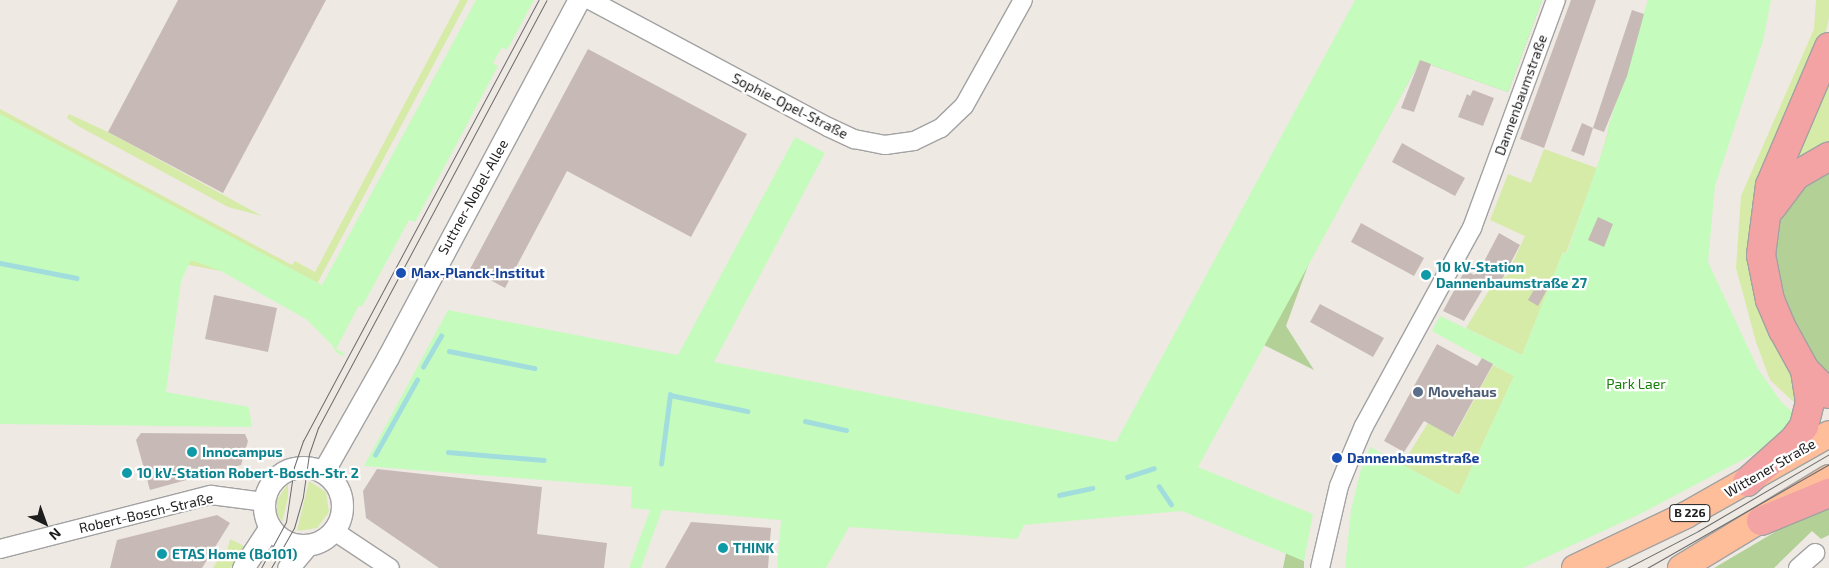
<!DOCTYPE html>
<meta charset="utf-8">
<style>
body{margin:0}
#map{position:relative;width:1829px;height:568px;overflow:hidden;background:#efe9e3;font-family:"Exo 2",sans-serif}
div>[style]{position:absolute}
.grass>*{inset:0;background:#d6eba7}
.forest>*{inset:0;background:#b3d097}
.park>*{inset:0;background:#c6fbbe}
.stream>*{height:4.5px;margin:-2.25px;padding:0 2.25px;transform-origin:2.25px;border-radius:2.25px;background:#a2ddde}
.building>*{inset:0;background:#c7bab6}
.roads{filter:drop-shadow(1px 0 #a2a2a2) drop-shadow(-1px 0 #a2a2a2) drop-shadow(0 1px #a2a2a2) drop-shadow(0 -1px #a2a2a2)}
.minor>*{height:18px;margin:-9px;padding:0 9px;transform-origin:9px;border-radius:9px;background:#fff}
.tertiary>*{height:21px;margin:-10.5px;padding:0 10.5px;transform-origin:10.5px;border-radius:10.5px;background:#fff}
.tertiary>.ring{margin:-10.5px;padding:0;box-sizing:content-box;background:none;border:21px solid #fff;border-radius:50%}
.primary>*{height:26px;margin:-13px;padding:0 13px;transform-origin:13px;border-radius:13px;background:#febe99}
.trunk>*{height:28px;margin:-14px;padding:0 14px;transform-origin:14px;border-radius:14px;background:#f4a3a4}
.tram>*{height:1px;margin:-0.5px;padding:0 0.5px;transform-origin:0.5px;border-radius:0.5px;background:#6c6c6c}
.dots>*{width:14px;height:14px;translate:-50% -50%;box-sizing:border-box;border:2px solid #fff;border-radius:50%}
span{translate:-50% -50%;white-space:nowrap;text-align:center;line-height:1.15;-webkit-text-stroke:4.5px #fff;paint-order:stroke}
.shield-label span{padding:1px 4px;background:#fff;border:1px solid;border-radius:4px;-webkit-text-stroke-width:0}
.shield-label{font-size:12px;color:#1e1e1e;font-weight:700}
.street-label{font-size:14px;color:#1e1e1e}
.culture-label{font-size:14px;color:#0d838f;font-weight:700}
.left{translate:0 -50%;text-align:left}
.transit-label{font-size:14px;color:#164399;font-weight:700}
.park-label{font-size:14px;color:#177f08}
.service-label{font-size:14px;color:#4e5e75;font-weight:700}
.north{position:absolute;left:20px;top:498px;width:50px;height:50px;-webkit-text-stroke:4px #fff;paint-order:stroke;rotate:138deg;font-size:14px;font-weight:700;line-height:20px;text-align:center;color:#1e1e1e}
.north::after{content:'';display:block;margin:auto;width:18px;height:22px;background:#1e1e1e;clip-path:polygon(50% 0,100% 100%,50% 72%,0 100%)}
</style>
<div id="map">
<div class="grass">
<i style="clip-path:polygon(460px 0,468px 0,317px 284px,221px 271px,0 229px,0 109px,292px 265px,295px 261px,315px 272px)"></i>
<i style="clip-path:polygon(1648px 0,1740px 0,1597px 168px,1566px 253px,1563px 252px,1522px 355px,1466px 328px,1499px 274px,1506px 277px,1525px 236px,1490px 220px,1508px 174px,1531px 183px,1544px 149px,1597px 168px)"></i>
<i style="clip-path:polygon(1816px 0,1829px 0,1829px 18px,1824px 40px,1794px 115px,1797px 405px,1770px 380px,1756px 342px,1736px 268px,1741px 196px,1814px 29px)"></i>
<i style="clip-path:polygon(1829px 68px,1829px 149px,1797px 165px,1790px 154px)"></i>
<i style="clip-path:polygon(69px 114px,108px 132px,262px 216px,228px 207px,78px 126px,67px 118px)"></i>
<i style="clip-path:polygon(1493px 365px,1514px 376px,1459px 495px,1402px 465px,1428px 423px,1454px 437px)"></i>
<i style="clip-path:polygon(309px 481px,326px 492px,329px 512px,317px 528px,297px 531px)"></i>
<i style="clip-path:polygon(288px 484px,288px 497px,282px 522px,277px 513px,277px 500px)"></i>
<i style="clip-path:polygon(230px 539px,250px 549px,231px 568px,213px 568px,224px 549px,227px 551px)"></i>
</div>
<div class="forest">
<i style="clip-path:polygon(1542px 0,1508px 92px,1420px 61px,1310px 260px,1286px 326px,1314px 370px,1258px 342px,1416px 40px)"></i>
<i style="clip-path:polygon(1829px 165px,1829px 384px,1794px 331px,1771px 267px,1777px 220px,1803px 179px)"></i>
<i style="clip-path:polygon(1829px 500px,1829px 535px,1821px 539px,1812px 531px,1774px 568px,1714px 568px)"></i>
<i style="clip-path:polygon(1286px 553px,1304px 561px,1304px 568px,1283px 568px)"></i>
</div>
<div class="park">
<i style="clip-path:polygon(476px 0,534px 0,507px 50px,502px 47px,493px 63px,498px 66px,415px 222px,409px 220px,362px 307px,359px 305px,336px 349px,345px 354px,342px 356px,336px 352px,332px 345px,306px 319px,221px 271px,191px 260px,181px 281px,166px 392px,249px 407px,252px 427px,0 424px,0 114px,322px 285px)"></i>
<i style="clip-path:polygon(1355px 0,1542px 0,1508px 92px,1420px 61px,1198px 467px,1313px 514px,1304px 561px,1182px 511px,1024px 525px,1017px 539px,849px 527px,826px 568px,777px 568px,781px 520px,662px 510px,641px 568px,629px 568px,650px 510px,631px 508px,632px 487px,364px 466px,448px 310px,678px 355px,795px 137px,825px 153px,714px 362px,1116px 442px)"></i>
<i style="clip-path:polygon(1648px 0,1771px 0,1763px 41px,1715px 186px,1708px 262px,1758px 369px,1782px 403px,1795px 414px,1778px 441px,1640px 514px,1523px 568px,1345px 568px,1351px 510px,1361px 469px,1370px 447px,1459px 495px,1514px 376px,1432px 331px,1440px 316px,1522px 355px,1563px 252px,1567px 253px,1609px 132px,1607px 131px)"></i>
</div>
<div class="stream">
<i style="left:0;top:263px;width:78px;rotate:11deg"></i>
<i style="left:449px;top:351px;width:87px;rotate:11.3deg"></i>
<i style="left:423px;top:367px;width:36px;rotate:-60deg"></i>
<i style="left:805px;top:421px;width:42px;rotate:12.4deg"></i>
<i style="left:448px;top:452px;width:96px;rotate:4.8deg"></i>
<i style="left:375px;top:455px;width:86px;rotate:-60.8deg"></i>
<i style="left:661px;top:464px;width:70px;rotate:-82.6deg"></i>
<i style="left:670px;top:395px;width:79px;rotate:11.7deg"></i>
<i style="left:1127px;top:477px;width:28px;rotate:-18deg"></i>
<i style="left:1159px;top:486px;width:22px;rotate:56deg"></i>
<i style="left:1059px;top:495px;width:34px;rotate:-12deg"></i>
</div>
<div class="building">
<i style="clip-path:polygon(178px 0,326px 0,223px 193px,108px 132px)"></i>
<i style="clip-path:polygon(1571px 0,1596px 0,1544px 148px,1520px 139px)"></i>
<i style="clip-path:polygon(1632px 10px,1644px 14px,1627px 76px,1604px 132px,1593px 128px)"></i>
<i style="clip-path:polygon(588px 49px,747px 134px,691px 237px,567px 171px,505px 288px,470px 269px)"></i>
<i style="clip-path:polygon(1420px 60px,1431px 64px,1414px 112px,1401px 108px)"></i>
<i style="clip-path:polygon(1473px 90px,1494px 98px,1483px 126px,1458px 117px,1467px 94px,1470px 96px)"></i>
<i style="clip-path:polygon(1582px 123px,1593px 128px,1584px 156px,1571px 151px)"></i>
<i style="clip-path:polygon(1402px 143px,1465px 178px,1455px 196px,1392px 162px)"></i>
<i style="clip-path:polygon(1598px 217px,1613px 224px,1604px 247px,1588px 240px)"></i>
<i style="clip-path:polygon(1361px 223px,1424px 258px,1414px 276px,1351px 242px)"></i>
<i style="clip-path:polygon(1499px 233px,1520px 245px,1499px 285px,1495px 287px,1487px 282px,1464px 321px,1443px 311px,1465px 270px,1474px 275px,1479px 271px)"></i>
<i style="clip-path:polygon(1539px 281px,1549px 286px,1538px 306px,1528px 300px)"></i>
<i style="clip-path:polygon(214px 295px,277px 308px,268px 352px,205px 339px)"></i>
<i style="clip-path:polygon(1320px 304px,1384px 338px,1373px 357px,1310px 322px)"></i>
<i style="clip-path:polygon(1437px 344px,1477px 366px,1482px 358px,1493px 364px,1453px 437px,1424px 421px,1404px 452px,1384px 441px)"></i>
<i style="clip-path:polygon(141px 433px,245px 434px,248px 441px,241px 465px,150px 490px,136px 440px)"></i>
<i style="clip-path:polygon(377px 469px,542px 487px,537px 534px,607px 543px,604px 568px,439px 568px,366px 518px,363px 491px)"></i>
<i style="clip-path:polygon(217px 515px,230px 523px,202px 568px,110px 568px,117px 540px)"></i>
<i style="clip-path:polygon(691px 522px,771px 528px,768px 568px,665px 568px)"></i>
</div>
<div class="roads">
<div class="minor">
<i style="left:590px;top:0;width:270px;rotate:28.1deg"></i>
<i style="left:828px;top:127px;width:29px;rotate:25deg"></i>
<i style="left:854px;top:139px;width:32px;rotate:11deg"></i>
<i style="left:885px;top:145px;width:29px;rotate:-8deg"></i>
<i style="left:914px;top:141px;width:30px;rotate:-26deg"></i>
<i style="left:941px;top:128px;width:32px;rotate:-44deg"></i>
<i style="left:964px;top:106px;width:121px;rotate:-60.9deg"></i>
<i style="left:334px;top:531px;width:67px;rotate:33.5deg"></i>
<i style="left:0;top:549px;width:218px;rotate:-14.4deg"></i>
<i style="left:211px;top:495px;width:53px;rotate:7.5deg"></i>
<i style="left:1320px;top:568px;width:84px;rotate:-77deg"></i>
<i style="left:1339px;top:486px;width:27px;rotate:-68deg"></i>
<i style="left:1349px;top:461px;width:38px;rotate:-67deg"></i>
<i style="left:1364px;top:426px;width:226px;rotate:-61.4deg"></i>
<i style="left:1472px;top:228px;width:243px;rotate:-69.8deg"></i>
<i style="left:1798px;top:568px;width:23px;rotate:-41deg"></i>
</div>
<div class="tertiary">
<i class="ring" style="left:264px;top:467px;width:57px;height:57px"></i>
<i style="left:323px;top:472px;width:132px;rotate:-60.5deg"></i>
<i style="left:388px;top:357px;width:405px;rotate:-61.9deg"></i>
<i style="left:243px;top:568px;width:49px;rotate:-56.6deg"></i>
<i style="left:288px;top:568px;width:30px;rotate:-50deg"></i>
</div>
<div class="primary">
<i style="left:1575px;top:568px;width:123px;rotate:-25.5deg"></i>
<i style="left:1686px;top:515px;width:164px;rotate:-29.5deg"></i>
<i style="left:1681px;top:568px;width:173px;rotate:-31.3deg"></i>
</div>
<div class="trunk">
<i style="left:1829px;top:47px;width:150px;rotate:113.1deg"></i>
<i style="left:1770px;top:185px;width:71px;rotate:97.3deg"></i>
<i style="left:1761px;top:255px;width:46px;rotate:78.7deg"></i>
<i style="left:1770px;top:300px;width:33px;rotate:67deg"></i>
<i style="left:1783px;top:330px;width:46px;rotate:61.2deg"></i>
<i style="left:1805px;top:370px;width:34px;rotate:45deg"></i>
<i style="left:1772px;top:207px;width:39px;rotate:-53deg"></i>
<i style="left:1795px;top:176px;width:39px;rotate:-30deg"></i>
<i style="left:1747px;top:482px;width:63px;rotate:-41.8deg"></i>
<i style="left:1794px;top:440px;width:17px;rotate:-54deg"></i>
<i style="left:1804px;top:426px;width:25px;rotate:-76deg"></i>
<i style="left:1810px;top:402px;width:32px;rotate:-99deg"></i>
<i style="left:1761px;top:521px;width:74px;rotate:-22.4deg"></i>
</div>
</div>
<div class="tram">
<i style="left:261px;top:568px;width:52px;rotate:-61.5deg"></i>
<i style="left:286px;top:522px;width:56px;rotate:-81.7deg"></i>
<i style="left:294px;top:467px;width:28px;rotate:-71deg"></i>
<i style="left:303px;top:441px;width:500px;rotate:-61.9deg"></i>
<i style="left:271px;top:568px;width:46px;rotate:-60.1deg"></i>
<i style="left:294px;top:528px;width:33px;rotate:-74deg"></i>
<i style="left:303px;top:496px;width:42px;rotate:-81.9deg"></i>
<i style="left:309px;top:454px;width:28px;rotate:-71deg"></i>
<i style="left:318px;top:428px;width:485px;rotate:-61.9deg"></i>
<i style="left:1627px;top:568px;width:80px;rotate:-27.5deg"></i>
<i style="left:1698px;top:531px;width:152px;rotate:-30.4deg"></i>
<i style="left:1647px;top:568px;width:210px;rotate:-29.7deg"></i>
</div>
<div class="dots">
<i style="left:401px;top:273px;background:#1a4fb4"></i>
<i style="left:1426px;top:275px;background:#0f9aa8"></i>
<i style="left:1418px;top:392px;background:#5c6f8a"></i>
<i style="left:192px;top:452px;background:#0f9aa8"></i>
<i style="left:1337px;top:458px;background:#1a4fb4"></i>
<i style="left:127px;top:473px;background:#0f9aa8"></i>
<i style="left:723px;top:548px;background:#0f9aa8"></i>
<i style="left:162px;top:554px;background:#0f9aa8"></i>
</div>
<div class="shield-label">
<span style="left:1690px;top:513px">B 226</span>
</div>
<div class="street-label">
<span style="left:1521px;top:95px;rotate:-70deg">Dannenbaumstraße</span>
<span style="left:790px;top:106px;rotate:27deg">Sophie-Opel-Straße</span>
<span style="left:473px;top:197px;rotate:-61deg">Suttner-Nobel-Allee</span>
<span style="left:1770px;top:468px;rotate:-30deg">Wittener Straße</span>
<span style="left:146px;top:513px;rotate:-13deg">Robert-Bosch-Straße</span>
</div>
<div class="culture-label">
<span class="left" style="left:1436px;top:275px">10 kV-Station<br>Dannenbaumstraße 27</span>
<span class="left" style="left:202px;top:452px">Innocampus</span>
<span class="left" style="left:137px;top:473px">10 kV-Station Robert-Bosch-Str. 2</span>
<span class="left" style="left:733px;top:548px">THINK</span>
<span class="left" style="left:172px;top:554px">ETAS Home (Bo101)</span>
</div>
<div class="transit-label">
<span class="left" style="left:411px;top:273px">Max-Planck-Institut</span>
<span class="left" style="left:1347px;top:458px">Dannenbaumstraße</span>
</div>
<div class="park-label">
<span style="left:1636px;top:384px">Park Laer</span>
</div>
<div class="service-label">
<span class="left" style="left:1428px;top:392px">Movehaus</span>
</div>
<div class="north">N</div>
</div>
